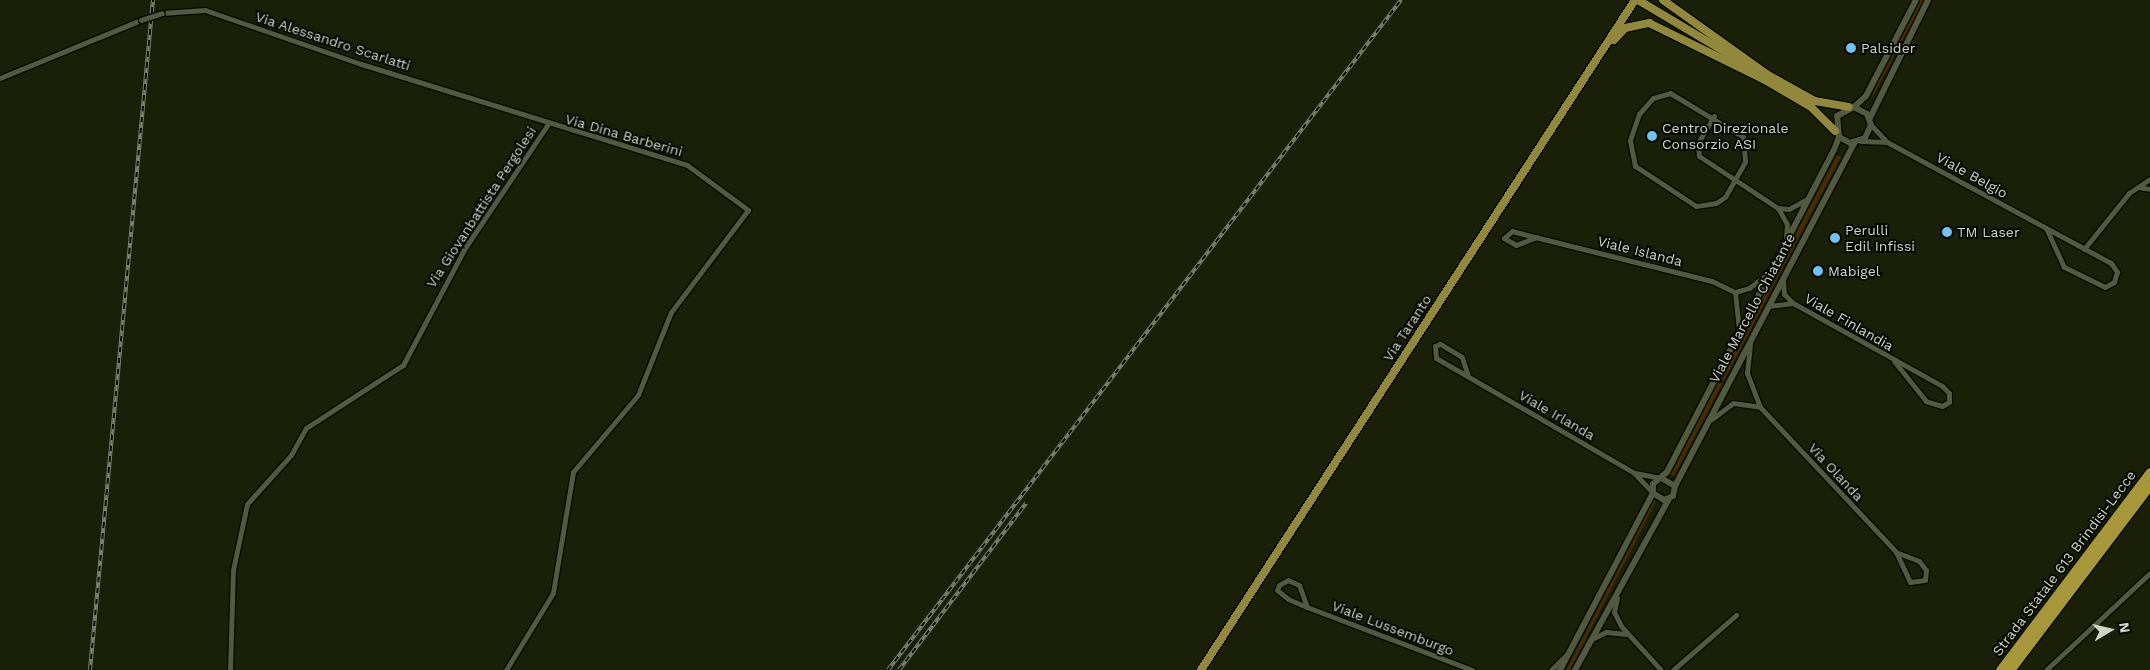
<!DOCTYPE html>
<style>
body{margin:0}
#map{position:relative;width:2150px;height:670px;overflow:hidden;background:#1a2008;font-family:"Work Sans",sans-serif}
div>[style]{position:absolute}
.green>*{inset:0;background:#462c00}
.roads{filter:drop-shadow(1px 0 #050900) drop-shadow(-1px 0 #050900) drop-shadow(0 1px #050900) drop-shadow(0 -1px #050900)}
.minor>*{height:5px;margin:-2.5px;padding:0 2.5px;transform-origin:2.5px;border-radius:2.5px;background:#51593f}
.tertiary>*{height:6px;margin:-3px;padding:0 3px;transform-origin:3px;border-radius:3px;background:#51593f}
.primary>*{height:8px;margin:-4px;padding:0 4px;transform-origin:4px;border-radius:4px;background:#91883b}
.trunk>*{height:9px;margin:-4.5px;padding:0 4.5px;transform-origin:4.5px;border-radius:4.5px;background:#a6983a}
.rail>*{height:4px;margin-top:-2px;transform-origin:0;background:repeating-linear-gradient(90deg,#060902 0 5.5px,#7c826f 0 11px);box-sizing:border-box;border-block:1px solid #7c826f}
.bridges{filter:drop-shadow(1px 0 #050900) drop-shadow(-1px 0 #050900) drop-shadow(0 1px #050900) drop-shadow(0 -1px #050900)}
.minor-bridge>*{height:5px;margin:-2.5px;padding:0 2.5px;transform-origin:2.5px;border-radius:2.5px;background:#51593f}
.dots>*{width:14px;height:14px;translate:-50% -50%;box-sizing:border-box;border:2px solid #060902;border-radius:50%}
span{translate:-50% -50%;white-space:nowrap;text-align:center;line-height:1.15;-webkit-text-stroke:4px #060902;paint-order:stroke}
.street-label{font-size:14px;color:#cfd4c5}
.poi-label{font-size:14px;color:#cfd4c5}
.left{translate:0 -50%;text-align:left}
.north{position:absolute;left:2085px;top:605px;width:50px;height:50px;-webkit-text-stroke:4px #060902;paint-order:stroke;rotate:81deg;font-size:14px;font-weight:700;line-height:20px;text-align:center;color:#cfd4c5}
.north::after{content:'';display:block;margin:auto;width:18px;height:22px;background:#cfd4c5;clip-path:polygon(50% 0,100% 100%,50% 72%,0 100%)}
</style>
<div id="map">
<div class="green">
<i style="clip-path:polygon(1919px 0,1924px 0,1872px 98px,1876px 80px)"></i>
<i style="clip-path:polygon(1837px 155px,1841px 157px,1674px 476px,1669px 474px)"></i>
<i style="clip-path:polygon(1656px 501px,1570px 670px,1566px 670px,1653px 502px)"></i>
</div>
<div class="roads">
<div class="minor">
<i style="left:162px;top:13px;width:43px;rotate:-4deg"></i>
<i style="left:205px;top:10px;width:165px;rotate:19.1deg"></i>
<i style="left:361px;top:64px;width:341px;rotate:17.2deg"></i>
<i style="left:687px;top:165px;width:76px;rotate:36.4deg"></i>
<i style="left:748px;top:210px;width:128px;rotate:127deg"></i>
<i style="left:671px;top:312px;width:89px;rotate:111.7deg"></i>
<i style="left:638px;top:395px;width:101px;rotate:130.2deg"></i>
<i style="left:573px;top:472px;width:123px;rotate:99.4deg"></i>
<i style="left:553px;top:593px;width:90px;rotate:121.4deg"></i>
<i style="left:0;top:78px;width:152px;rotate:-22.4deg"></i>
<i style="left:1670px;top:93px;width:85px;rotate:31.1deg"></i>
<i style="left:1743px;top:137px;width:25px;rotate:85deg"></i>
<i style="left:1745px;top:162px;width:40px;rotate:119.7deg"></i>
<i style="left:1725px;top:197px;width:11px;rotate:146deg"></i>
<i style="left:1716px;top:203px;width:20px;rotate:171deg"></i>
<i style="left:1696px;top:206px;width:73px;rotate:-146.7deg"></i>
<i style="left:1635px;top:166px;width:26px;rotate:-101deg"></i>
<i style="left:1630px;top:140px;width:28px;rotate:-71deg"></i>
<i style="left:1639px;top:114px;width:21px;rotate:-49deg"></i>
<i style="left:1653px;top:98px;width:18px;rotate:-16deg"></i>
<i style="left:1714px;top:116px;width:31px;rotate:121deg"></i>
<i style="left:1698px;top:143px;width:13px;rotate:86deg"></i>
<i style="left:1699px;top:156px;width:95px;rotate:33.4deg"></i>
<i style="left:1778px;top:208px;width:18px;rotate:61deg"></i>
<i style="left:1787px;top:224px;width:16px;rotate:94deg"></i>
<i style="left:1871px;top:125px;width:23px;rotate:47deg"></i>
<i style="left:1887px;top:142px;width:255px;rotate:28.4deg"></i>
<i style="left:2111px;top:263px;width:11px;rotate:56deg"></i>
<i style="left:2117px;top:272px;width:10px;rotate:107deg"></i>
<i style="left:2114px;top:282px;width:10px;rotate:151deg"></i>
<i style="left:2105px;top:287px;width:46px;rotate:-154deg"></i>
<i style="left:2064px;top:267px;width:43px;rotate:-114.8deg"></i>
<i style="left:1861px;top:141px;width:26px;rotate:2deg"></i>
<i style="left:2138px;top:187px;width:12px;rotate:9deg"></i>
<i style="left:1778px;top:208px;width:11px;rotate:5deg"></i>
<i style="left:1789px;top:209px;width:21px;rotate:-29deg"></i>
<i style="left:1537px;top:237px;width:22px;rotate:159deg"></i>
<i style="left:1516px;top:245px;width:14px;rotate:-150deg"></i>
<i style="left:1504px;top:238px;width:11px;rotate:-41deg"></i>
<i style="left:1512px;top:231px;width:24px;rotate:15deg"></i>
<i style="left:1535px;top:237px;width:182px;rotate:14deg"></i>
<i style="left:1712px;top:281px;width:25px;rotate:26deg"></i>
<i style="left:1735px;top:292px;width:15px;rotate:-16deg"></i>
<i style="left:1749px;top:288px;width:26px;rotate:-37deg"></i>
<i style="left:2084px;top:249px;width:72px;rotate:-51.2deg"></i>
<i style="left:2129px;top:193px;width:25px;rotate:-34deg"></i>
<i style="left:1783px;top:280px;width:14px;rotate:86deg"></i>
<i style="left:1784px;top:294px;width:13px;rotate:45deg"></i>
<i style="left:1793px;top:303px;width:171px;rotate:29.1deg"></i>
<i style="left:1942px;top:386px;width:10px;rotate:45deg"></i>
<i style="left:1949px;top:393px;width:9px;rotate:90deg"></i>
<i style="left:1949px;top:402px;width:8px;rotate:150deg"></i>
<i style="left:1942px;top:406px;width:17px;rotate:-163deg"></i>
<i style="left:1926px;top:401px;width:51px;rotate:-128.7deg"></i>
<i style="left:1735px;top:292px;width:39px;rotate:84deg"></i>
<i style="left:1769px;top:306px;width:23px;rotate:-7deg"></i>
<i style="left:1750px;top:345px;width:28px;rotate:96deg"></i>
<i style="left:1747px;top:373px;width:36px;rotate:69deg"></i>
<i style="left:1760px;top:407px;width:199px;rotate:46.8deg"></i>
<i style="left:1896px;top:552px;width:33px;rotate:65deg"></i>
<i style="left:1910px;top:582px;width:15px;rotate:-8deg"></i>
<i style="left:1925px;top:580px;width:10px;rotate:-84deg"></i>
<i style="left:1926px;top:570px;width:11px;rotate:-128deg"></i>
<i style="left:1919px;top:561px;width:25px;rotate:-159deg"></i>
<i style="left:1468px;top:376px;width:20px;rotate:-108deg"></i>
<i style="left:1462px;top:357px;width:26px;rotate:-149deg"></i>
<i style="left:1440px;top:344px;width:5px;rotate:158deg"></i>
<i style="left:1435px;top:346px;width:12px;rotate:85deg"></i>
<i style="left:1436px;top:358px;width:229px;rotate:30.1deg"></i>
<i style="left:1634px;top:473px;width:28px;rotate:46deg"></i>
<i style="left:1712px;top:419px;width:26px;rotate:-37deg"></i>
<i style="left:1733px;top:403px;width:27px;rotate:8deg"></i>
<i style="left:1635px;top:473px;width:26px;rotate:11deg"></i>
<i style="left:1617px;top:598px;width:14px;rotate:102deg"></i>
<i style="left:1614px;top:612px;width:16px;rotate:63deg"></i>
<i style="left:1621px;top:626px;width:59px;rotate:47.7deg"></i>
<i style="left:1307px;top:607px;width:23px;rotate:-110deg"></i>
<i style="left:1299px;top:585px;width:12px;rotate:-156deg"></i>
<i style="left:1288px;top:580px;width:10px;rotate:151deg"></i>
<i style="left:1279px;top:585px;width:5px;rotate:112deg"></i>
<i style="left:1277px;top:590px;width:14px;rotate:39deg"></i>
<i style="left:1288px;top:599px;width:21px;rotate:23deg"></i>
<i style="left:1307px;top:607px;width:177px;rotate:20.9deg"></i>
<i style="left:1592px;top:639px;width:16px;rotate:-27deg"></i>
<i style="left:1606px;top:632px;width:20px;rotate:6deg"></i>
<i style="left:230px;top:670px;width:100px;rotate:-88.3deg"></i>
<i style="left:233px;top:570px;width:67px;rotate:-78deg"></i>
<i style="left:247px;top:504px;width:66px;rotate:-48.1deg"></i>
<i style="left:291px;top:455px;width:31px;rotate:-61deg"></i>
<i style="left:306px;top:428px;width:116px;rotate:-33deg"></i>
<i style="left:403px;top:365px;width:132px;rotate:-62.1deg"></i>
<i style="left:465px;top:248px;width:149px;rotate:-56.2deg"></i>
<i style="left:1551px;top:670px;width:21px;rotate:-45deg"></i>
<i style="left:1673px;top:670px;width:84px;rotate:-41.1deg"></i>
<i style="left:2046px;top:670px;width:142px;rotate:-43deg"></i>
</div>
<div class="tertiary">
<i style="left:1854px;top:107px;width:16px;rotate:-43deg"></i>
<i style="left:1866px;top:96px;width:108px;rotate:-62.5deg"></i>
<i style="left:1870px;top:118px;width:131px;rotate:-63.8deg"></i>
<i style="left:1661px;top:478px;width:16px;rotate:30deg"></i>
<i style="left:1675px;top:486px;width:10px;rotate:101deg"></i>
<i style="left:1673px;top:496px;width:10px;rotate:156deg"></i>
<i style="left:1664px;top:500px;width:13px;rotate:-148deg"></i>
<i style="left:1653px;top:493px;width:9px;rotate:-90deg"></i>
<i style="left:1653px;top:484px;width:18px;rotate:-41deg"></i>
<i style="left:1667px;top:472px;width:363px;rotate:-62.6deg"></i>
<i style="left:1834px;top:150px;width:14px;rotate:-69deg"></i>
<i style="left:1839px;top:137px;width:21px;rotate:-95deg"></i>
<i style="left:1837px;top:116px;width:19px;rotate:-28deg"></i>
<i style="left:1854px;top:107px;width:15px;rotate:28deg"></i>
<i style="left:1867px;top:114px;width:12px;rotate:70deg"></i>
<i style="left:1871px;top:125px;width:14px;rotate:115deg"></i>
<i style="left:1865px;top:138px;width:16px;rotate:162deg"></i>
<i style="left:1850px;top:143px;width:13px;rotate:-151deg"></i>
<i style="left:1675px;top:486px;width:387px;rotate:-62.4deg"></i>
<i style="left:1560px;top:670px;width:200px;rotate:-62.3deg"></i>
<i style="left:1575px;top:670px;width:195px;rotate:-61.2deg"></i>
</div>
<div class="primary">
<i style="left:1638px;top:0;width:133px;rotate:30.8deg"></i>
<i style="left:1663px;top:0;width:129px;rotate:35.5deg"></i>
<i style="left:1768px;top:75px;width:54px;rotate:29deg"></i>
<i style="left:1815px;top:101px;width:34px;rotate:10deg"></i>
<i style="left:1614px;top:40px;width:16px;rotate:-47deg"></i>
<i style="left:1625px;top:28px;width:25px;rotate:-12deg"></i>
<i style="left:1649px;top:23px;width:129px;rotate:26.2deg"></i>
<i style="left:1765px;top:80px;width:53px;rotate:30.4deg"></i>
<i style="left:1811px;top:107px;width:34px;rotate:45deg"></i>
<i style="left:1201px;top:670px;width:798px;rotate:-57.07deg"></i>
</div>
<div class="trunk">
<i style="left:2000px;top:670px;width:248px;rotate:-52.9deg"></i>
<i style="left:2010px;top:670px;width:232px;rotate:-52.9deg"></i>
</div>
</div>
<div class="rail">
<i style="left:90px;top:670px;width:673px;rotate:-84.63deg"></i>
<i style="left:888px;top:670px;width:844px;rotate:-52.56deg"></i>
<i style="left:899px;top:670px;width:210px;rotate:-52.7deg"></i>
</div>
<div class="bridges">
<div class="minor-bridge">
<i style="left:141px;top:20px;width:22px;rotate:-18deg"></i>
</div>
</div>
<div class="dots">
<i style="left:1851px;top:48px;background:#71c1f5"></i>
<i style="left:1652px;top:136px;background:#71c1f5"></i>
<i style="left:1947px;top:232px;background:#71c1f5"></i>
<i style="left:1835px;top:238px;background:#71c1f5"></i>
<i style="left:1818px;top:271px;background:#71c1f5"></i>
</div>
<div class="street-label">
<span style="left:333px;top:41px;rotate:18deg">Via Alessandro Scarlatti</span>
<span style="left:624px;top:135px;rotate:16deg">Via Dina Barberini</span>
<span style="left:1972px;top:175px;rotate:29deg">Viale Belgio</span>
<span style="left:481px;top:207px;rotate:-57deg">Via Giovanbattista Pergolesi</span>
<span style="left:1640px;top:251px;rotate:14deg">Viale Islanda</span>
<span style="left:1752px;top:308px;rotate:-62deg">Viale Marcello Chiatante</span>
<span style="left:1849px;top:322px;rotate:30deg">Viale Finlandia</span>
<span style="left:1407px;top:328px;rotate:-57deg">Via Taranto</span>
<span style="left:1557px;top:415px;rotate:30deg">Viale Irlanda</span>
<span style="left:1836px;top:472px;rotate:47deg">Via Olanda</span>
<span style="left:2064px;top:563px;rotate:-53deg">Strada Statale 613 Brindisi-Lecce</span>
<span style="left:1393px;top:628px;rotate:21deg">Viale Lussemburgo</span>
</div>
<div class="poi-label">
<span class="left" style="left:1861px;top:48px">Palsider</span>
<span class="left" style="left:1662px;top:136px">Centro Direzionale<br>Consorzio ASI</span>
<span class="left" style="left:1845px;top:238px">Perulli<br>Edil Infissi</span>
<span class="left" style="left:1957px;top:232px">TM Laser</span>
<span class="left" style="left:1828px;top:271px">Mabigel</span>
</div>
<div class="north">N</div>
</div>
